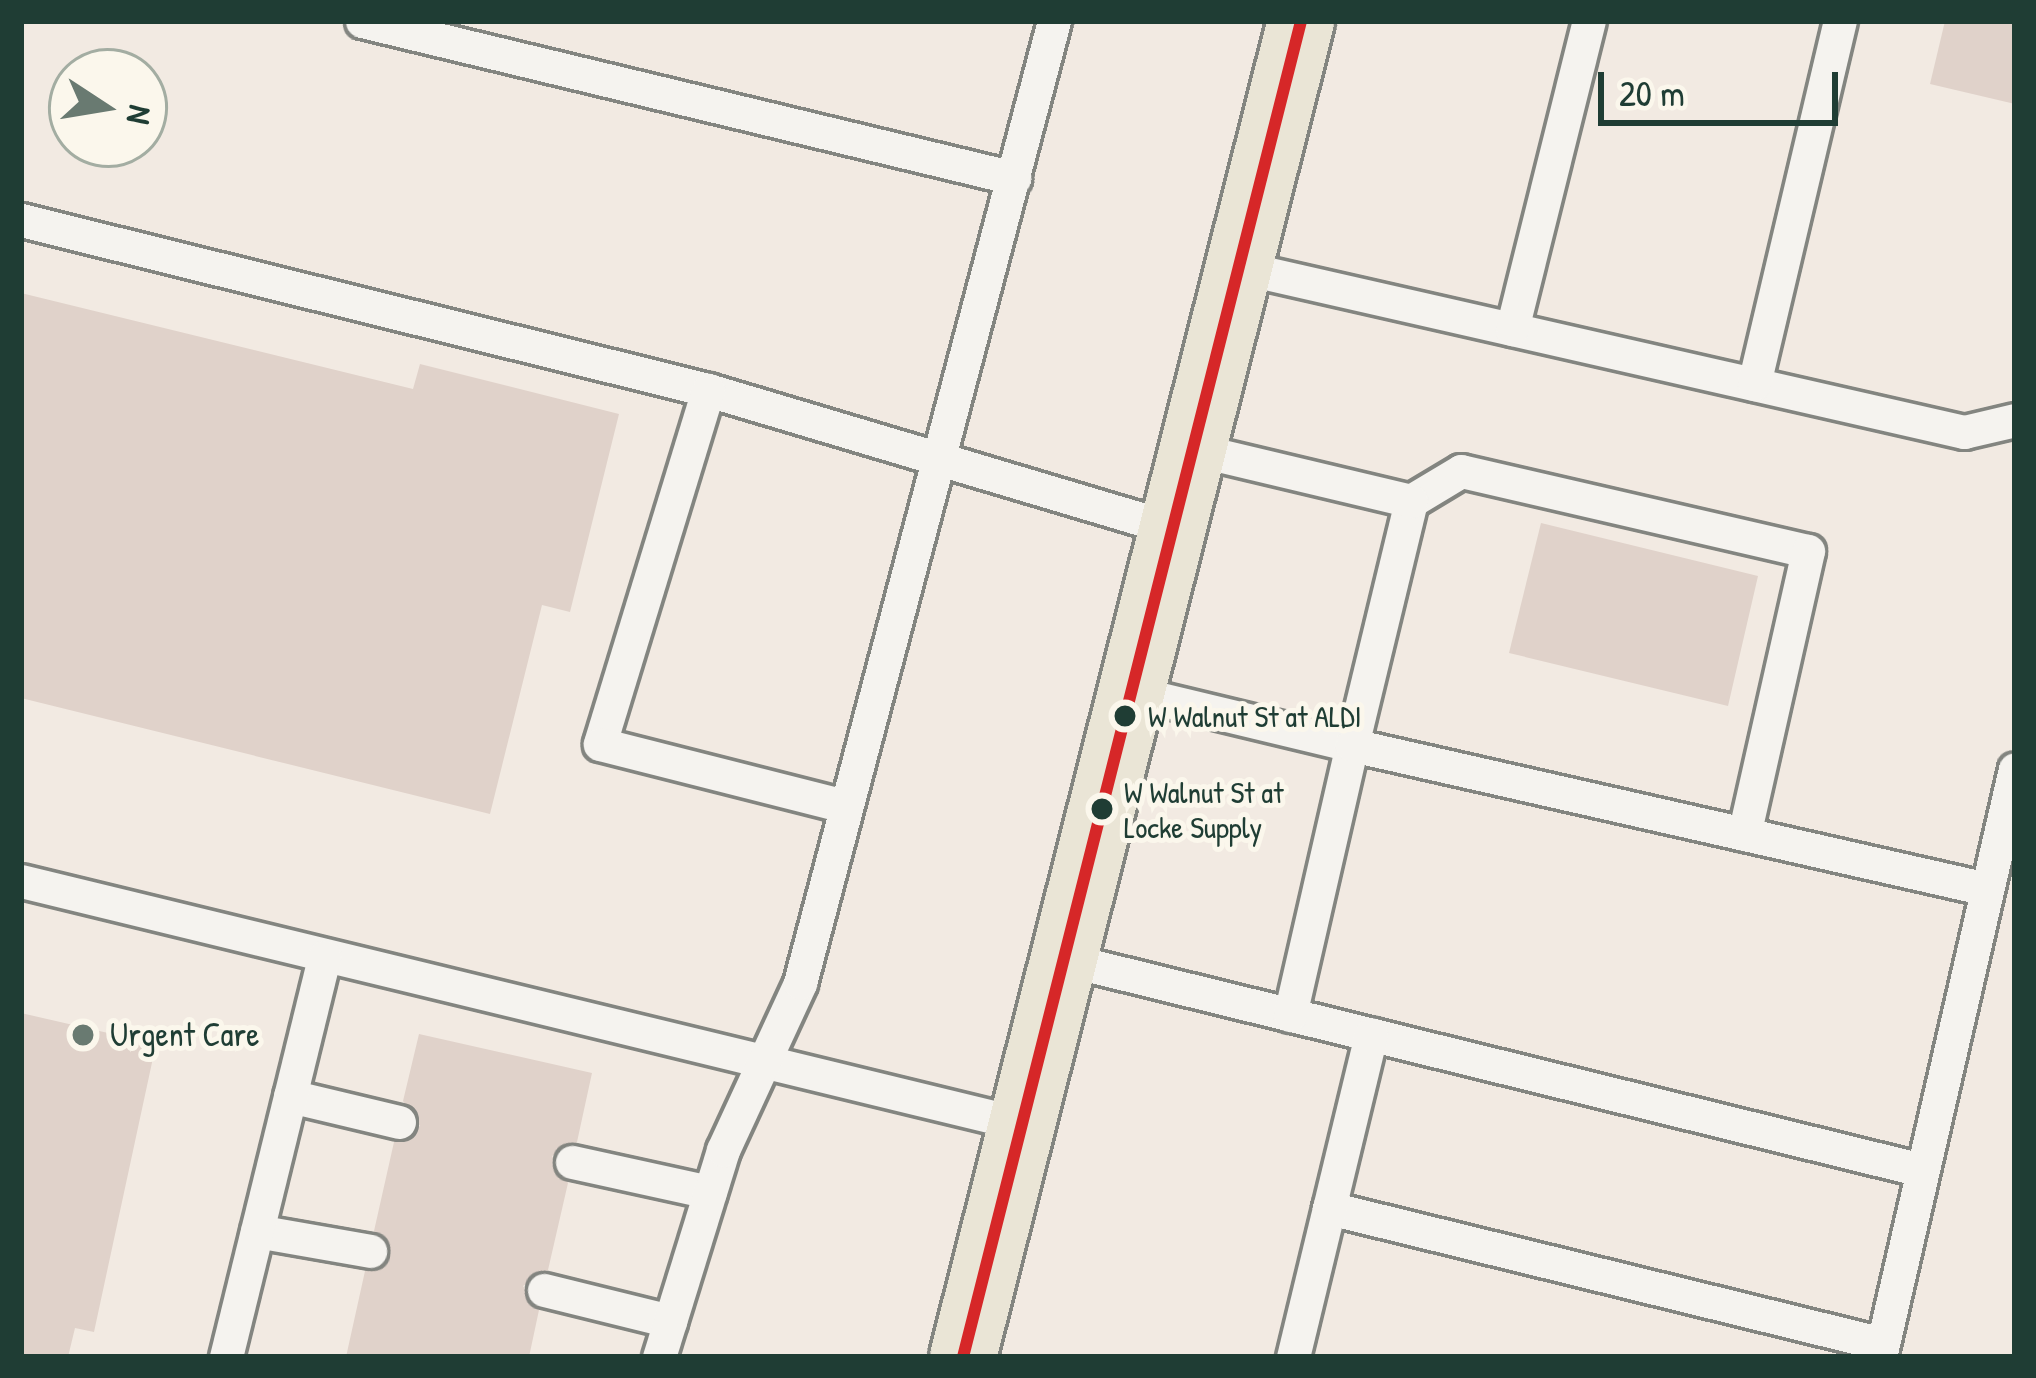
<!DOCTYPE html>
<style>
body{margin:0}
#map{position:relative;width:2036px;height:1378px;overflow:hidden;background:#f2eae2;font-family:"Patrick Hand",sans-serif}
div>[style]{position:absolute}
.building>*{inset:0;background:#e0d2ca}
.roads{filter:drop-shadow(3px 0 #838580) drop-shadow(-3px 0 #838580) drop-shadow(0 3px #838580) drop-shadow(0 -3px #838580)}
.lane>*{height:33px;margin:-16.5px;padding:0 16.5px;transform-origin:16.5px;border-radius:16.5px;background:#f5f3ef}
.primary>*{height:66px;margin:-33px;padding:0 33px;transform-origin:33px;border-radius:33px;background:#eae5d6}
.bus-1>*{height:12px;margin:-6px;padding:0 6px;transform-origin:6px;border-radius:6px;background:#d62728}
.dots>*{width:33px;height:33px;translate:-50% -50%;box-sizing:border-box;border:6px solid #fbf7ec;border-radius:50%}
span{translate:-50% -50%;white-space:nowrap;text-align:center;line-height:1.15;-webkit-text-stroke:10px #fbf7ec;paint-order:stroke}
.bus-label{font-size:30px;color:#1f3d34}
.left{translate:0 -50%;text-align:left}
.poi-label{font-size:33px;color:#1f3d34}
.frame{position:absolute;inset:0;border:24px solid #1f3d34;pointer-events:none}
.north{position:absolute;left:48px;top:48px;width:120px;height:120px;box-sizing:border-box;background:#fbf7ec;border:3px solid #a3ada2;border-radius:50%;rotate:102deg;font-size:33px;font-weight:700;line-height:48px;text-align:center;color:#1f3d34}
.north::after{content:'';display:block;margin:auto;width:42px;height:54px;background:#697a71;clip-path:polygon(50% 0,100% 100%,50% 72%,0 100%)}
.scale{position:absolute;left:1598px;top:72px;width:240px;height:54px;box-sizing:border-box;border:6px solid #1f3d34;border-top:0;padding-left:15px;font-size:36px;line-height:42px;white-space:nowrap;color:#1f3d34;-webkit-text-stroke:9px #fbf7ec;paint-order:stroke}
</style>
<div id="map">
<div class="building">
<i style="clip-path:polygon(1945px 21px,2015px 21px,2015px 104px,1930px 84px)"></i>
<i style="clip-path:polygon(21px 293px,413px 389px,420px 364px,619px 414px,570px 612px,542px 605px,490px 814px,21px 698px)"></i>
<i style="clip-path:polygon(1541px 523px,1758px 576px,1728px 706px,1509px 653px)"></i>
<i style="clip-path:polygon(21px 1013px,156px 1044px,94px 1332px,75px 1328px,68px 1357px,21px 1357px)"></i>
<i style="clip-path:polygon(419px 1034px,592px 1073px,577px 1142px,552px 1156px,568px 1183px,548px 1270px,523px 1286px,539px 1310px,529px 1357px,346px 1357px,365px 1271px,390px 1256px,374px 1231px,394px 1142px,420px 1126px,403px 1101px)"></i>
</div>
<div class="roads">
<div class="lane">
<i style="left:362px;top:21px;width:671px;rotate:13.54deg"></i>
<i style="left:21px;top:220px;width:708px;rotate:13.9deg"></i>
<i style="left:708px;top:390px;width:485px;rotate:16.6deg"></i>
<i style="left:1239px;top:267px;width:744px;rotate:12.82deg"></i>
<i style="left:1964px;top:432px;width:52px;rotate:-13.2deg"></i>
<i style="left:1512px;top:329px;width:317px;rotate:-76deg"></i>
<i style="left:1754px;top:384px;width:373px;rotate:-76.7deg"></i>
<i style="left:708px;top:390px;width:370px;rotate:107deg"></i>
<i style="left:600px;top:744px;width:249px;rotate:14.2deg"></i>
<i style="left:1411px;top:501px;width:58px;rotate:-31deg"></i>
<i style="left:1461px;top:471px;width:356px;rotate:13deg"></i>
<i style="left:1808px;top:551px;width:290px;rotate:102.7deg"></i>
<i style="left:1131px;top:692px;width:227px;rotate:13.5deg"></i>
<i style="left:1352px;top:745px;width:251px;rotate:-76.4deg"></i>
<i style="left:1411px;top:501px;width:224px;rotate:-166.6deg"></i>
<i style="left:21px;top:881px;width:1030px;rotate:13.65deg"></i>
<i style="left:1064px;top:959px;width:884px;rotate:13.82deg"></i>
<i style="left:1290px;top:1015px;width:277px;rotate:-77.1deg"></i>
<i style="left:1352px;top:745px;width:651px;rotate:12.78deg"></i>
<i style="left:290px;top:1096px;width:112px;rotate:13.4deg"></i>
<i style="left:572px;top:1162px;width:141px;rotate:12.3deg"></i>
<i style="left:1329px;top:1208px;width:570px;rotate:13.79deg"></i>
<i style="left:257px;top:1231px;width:115px;rotate:10deg"></i>
<i style="left:544px;top:1290px;width:130px;rotate:13.8deg"></i>
<i style="left:226px;top:1357px;width:412px;rotate:-76.2deg"></i>
<i style="left:659px;top:1357px;width:217px;rotate:-72.8deg"></i>
<i style="left:723px;top:1150px;width:184px;rotate:-65.2deg"></i>
<i style="left:800px;top:983px;width:995px;rotate:-75.21deg"></i>
<i style="left:1293px;top:1357px;width:332px;rotate:-76.4deg"></i>
<i style="left:1880px;top:1357px;width:603px;rotate:-77.07deg"></i>
</div>
<div class="primary">
<i style="left:963px;top:1357px;width:1378px;rotate:-75.8deg"></i>
</div>
</div>
<div class="bus-1">
<i style="left:963px;top:1357px;width:1378px;rotate:-75.8deg"></i>
</div>
<div class="dots">
<i style="left:1125px;top:716px;background:#1f3d34"></i>
<i style="left:1102px;top:809px;background:#1f3d34"></i>
<i style="left:83px;top:1035px;background:#697a71"></i>
</div>
<div class="bus-label">
<span class="left" style="left:1148px;top:716px">W Walnut St at ALDI</span>
<span class="left" style="left:1124px;top:809px">W Walnut St at<br>Locke Supply</span>
</div>
<div class="poi-label">
<span class="left" style="left:110px;top:1035px">Urgent Care</span>
</div>
<div class="frame"></div>
<div class="north">N</div>
<div class="scale">20 m</div>
</div>
